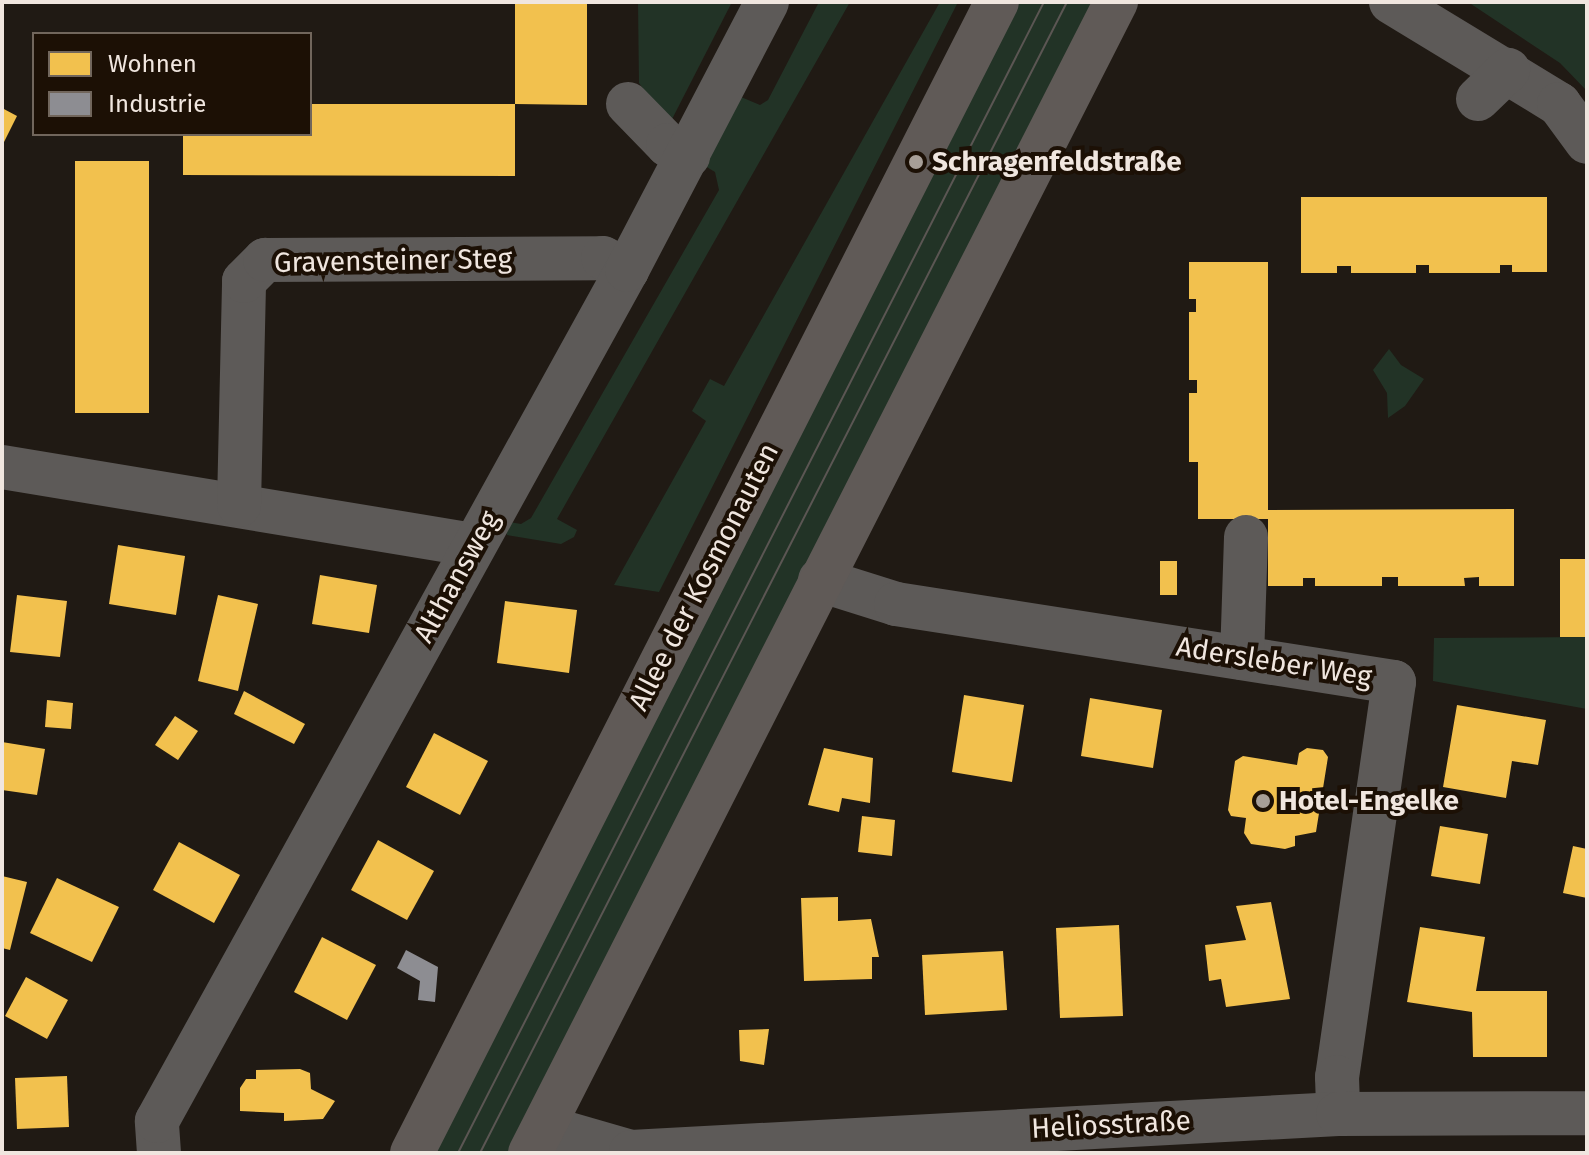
<!DOCTYPE html>
<meta charset="utf-8">
<style>
body{margin:0}
#map{position:relative;width:1589px;height:1155px;overflow:hidden;background:#201a14;font-family:"Fira Sans",sans-serif}
div>[style]{position:absolute}
.green>*{inset:0;background:#223326}
.homes>*{inset:0;background:#f2c14e}
.industry>*{inset:0;background:#8d8d92}
.minor>*{height:44px;margin:-22px;padding:0 22px;transform-origin:22px;border-radius:22px;background:#5d5a58}
.major>*{height:44px;margin:-22px;padding:0 22px;transform-origin:22px;border-radius:22px;background:#605a57}
.tram>*{height:2px;margin:-1px;padding:0 1px;transform-origin:1px;border-radius:1px;background:#5b5653}
.dots>*{width:22px;height:22px;translate:-50% -50%;box-sizing:border-box;border:4px solid #1c1005;border-radius:50%}
span{translate:-50% -50%;white-space:nowrap;text-align:center;line-height:1.15;-webkit-text-stroke:8px #1c1005;paint-order:stroke}
.poi-label{font-size:28px;color:#f0e6df;font-weight:700}
.left{translate:0 -50%;text-align:left}
.street-label{font-size:28px;color:#f0e6df}
.frame{position:absolute;inset:0;border:4px solid #f0e6df;pointer-events:none}
.legend{position:absolute;left:32px;top:32px;width:280px;height:104px;box-sizing:border-box;background:#1c1005;border:2px solid #71665c;margin:0;padding:10px 14px;list-style:none;font-size:24px;color:#f0e6df}
.legend li{display:flex;align-items:center;gap:16px;height:40px}
.legend b{width:40px;border:2px solid #71665c}
</style>
<div id="map">
<div class="green">
<i style="clip-path:polygon(638px 2px,732px 2px,669px 125px,639px 83px)"></i>
<i style="clip-path:polygon(819px 2px,850px 2px,557px 519px,577px 530px,574px 537px,561px 544px,507px 535px,503px 521px,521px 524px,531px 518px,719px 190px,715px 172px,705px 166px,741px 97px,760px 105px,768px 100px)"></i>
<i style="clip-path:polygon(940px 2px,958px 2px,659px 592px,614px 585px,706px 421px,692px 411px,710px 379px,724px 386px)"></i>
<i style="clip-path:polygon(1018px 2px,1096px 2px,509px 1153px,433px 1153px)"></i>
<i style="clip-path:polygon(1468px 2px,1587px 2px,1587px 91px,1560px 63px)"></i>
<i style="clip-path:polygon(1389px 349px,1401px 365px,1424px 379px,1405px 406px,1388px 418px,1387px 393px,1373px 370px)"></i>
<i style="clip-path:polygon(1587px 637px,1587px 709px,1433px 681px,1434px 638px)"></i>
</div>
<div class="homes">
<i style="clip-path:polygon(515px 2px,587px 2px,587px 105px,515px 104px)"></i>
<i style="clip-path:polygon(310px 104px,515px 104px,515px 176px,183px 175px,183px 134px,310px 134px)"></i>
<i style="clip-path:polygon(2px 108px,17px 116px,2px 146px)"></i>
<i style="clip-path:polygon(75px 161px,149px 161px,149px 413px,75px 413px)"></i>
<i style="clip-path:polygon(1301px 197px,1547px 197px,1547px 272px,1512px 272px,1512px 265px,1500px 265px,1500px 273px,1429px 273px,1429px 265px,1416px 265px,1416px 273px,1351px 273px,1351px 266px,1337px 266px,1337px 273px,1301px 273px)"></i>
<i style="clip-path:polygon(1189px 262px,1268px 262px,1268px 510px,1514px 509px,1514px 586px,1479px 586px,1479px 577px,1464px 578px,1465px 586px,1398px 586px,1398px 577px,1382px 577px,1382px 586px,1315px 586px,1315px 578px,1303px 578px,1303px 586px,1268px 586px,1268px 519px,1198px 519px,1198px 462px,1189px 462px,1189px 393px,1197px 393px,1197px 380px,1189px 380px,1189px 312px,1196px 312px,1196px 299px,1189px 299px)"></i>
<i style="clip-path:polygon(118px 545px,185px 556px,176px 615px,109px 604px)"></i>
<i style="clip-path:polygon(1560px 559px,1587px 559px,1587px 637px,1560px 637px)"></i>
<i style="clip-path:polygon(1160px 561px,1177px 561px,1177px 595px,1160px 595px)"></i>
<i style="clip-path:polygon(320px 575px,377px 585px,369px 633px,312px 624px)"></i>
<i style="clip-path:polygon(17px 595px,67px 601px,60px 657px,10px 652px)"></i>
<i style="clip-path:polygon(218px 595px,258px 604px,238px 691px,198px 681px)"></i>
<i style="clip-path:polygon(505px 601px,577px 610px,569px 673px,497px 663px)"></i>
<i style="clip-path:polygon(244px 691px,305px 724px,294px 744px,234px 714px)"></i>
<i style="clip-path:polygon(964px 695px,1024px 705px,1012px 782px,952px 772px)"></i>
<i style="clip-path:polygon(1090px 698px,1162px 710px,1153px 768px,1081px 756px)"></i>
<i style="clip-path:polygon(47px 700px,73px 703px,71px 729px,45px 727px)"></i>
<i style="clip-path:polygon(1457px 705px,1546px 720px,1538px 765px,1512px 761px,1506px 798px,1443px 787px)"></i>
<i style="clip-path:polygon(175px 716px,198px 731px,178px 760px,155px 745px)"></i>
<i style="clip-path:polygon(434px 733px,488px 761px,460px 815px,406px 787px)"></i>
<i style="clip-path:polygon(2px 742px,45px 749px,37px 795px,2px 790px)"></i>
<i style="clip-path:polygon(824px 748px,873px 758px,870px 803px,842px 798px,839px 812px,808px 805px)"></i>
<i style="clip-path:polygon(1307px 748px,1323px 750px,1328px 757px,1316px 832px,1295px 836px,1295px 846px,1285px 849px,1251px 844px,1244px 833px,1246px 818px,1231px 816px,1228px 810px,1235px 761px,1243px 756px,1297px 765px,1299px 753px)"></i>
<i style="clip-path:polygon(862px 816px,895px 820px,892px 856px,858px 852px)"></i>
<i style="clip-path:polygon(1440px 826px,1488px 834px,1480px 884px,1431px 876px)"></i>
<i style="clip-path:polygon(378px 840px,434px 871px,407px 920px,351px 890px)"></i>
<i style="clip-path:polygon(179px 842px,240px 875px,214px 923px,153px 890px)"></i>
<i style="clip-path:polygon(1573px 846px,1587px 849px,1587px 898px,1563px 893px)"></i>
<i style="clip-path:polygon(2px 876px,27px 882px,10px 950px,2px 948px)"></i>
<i style="clip-path:polygon(57px 878px,119px 907px,92px 962px,30px 933px)"></i>
<i style="clip-path:polygon(838px 897px,838px 921px,871px 919px,879px 957px,872px 957px,872px 979px,804px 981px,801px 898px)"></i>
<i style="clip-path:polygon(1271px 902px,1290px 999px,1226px 1007px,1221px 979px,1209px 981px,1205px 945px,1246px 940px,1236px 906px)"></i>
<i style="clip-path:polygon(1119px 925px,1123px 1016px,1060px 1018px,1056px 928px)"></i>
<i style="clip-path:polygon(1420px 927px,1485px 937px,1476px 991px,1547px 991px,1547px 1057px,1473px 1057px,1472px 1012px,1407px 1002px)"></i>
<i style="clip-path:polygon(322px 937px,376px 965px,347px 1020px,294px 992px)"></i>
<i style="clip-path:polygon(1003px 951px,1007px 1010px,925px 1015px,922px 955px)"></i>
<i style="clip-path:polygon(26px 977px,68px 1000px,47px 1039px,5px 1016px)"></i>
<i style="clip-path:polygon(769px 1029px,764px 1065px,740px 1061px,739px 1030px)"></i>
<i style="clip-path:polygon(300px 1069px,310px 1073px,311px 1089px,335px 1101px,323px 1119px,284px 1121px,284px 1113px,240px 1111px,240px 1088px,246px 1079px,256px 1079px,256px 1070px)"></i>
<i style="clip-path:polygon(67px 1076px,69px 1127px,17px 1129px,15px 1078px)"></i>
</div>
<div class="industry">
<i style="clip-path:polygon(406px 950px,438px 967px,435px 1002px,418px 1000px,420px 981px,397px 968px)"></i>
</div>
<div class="minor">
<i style="left:1391px;top:2px;width:197px;rotate:31.3deg"></i>
<i style="left:1559px;top:104px;width:47px;rotate:53.6deg"></i>
<i style="left:1478px;top:99px;width:42px;rotate:-44deg"></i>
<i style="left:628px;top:104px;width:57px;rotate:45.7deg"></i>
<i style="left:668px;top:145px;width:23px;rotate:29deg"></i>
<i style="left:2px;top:467px;width:477px;rotate:9.4deg"></i>
<i style="left:239px;top:505px;width:224px;rotate:-88.7deg"></i>
<i style="left:244px;top:281px;width:30px;rotate:-45deg"></i>
<i style="left:265px;top:260px;width:338px;rotate:-0.3deg"></i>
<i style="left:603px;top:258px;width:27px;rotate:27deg"></i>
<i style="left:820px;top:580px;width:80px;rotate:17.5deg"></i>
<i style="left:896px;top:604px;width:504px;rotate:8.9deg"></i>
<i style="left:1394px;top:682px;width:399px;rotate:98.2deg"></i>
<i style="left:1337px;top:1077px;width:37px;rotate:88deg"></i>
<i style="left:1242px;top:658px;width:121px;rotate:-88.1deg"></i>
<i style="left:544px;top:1127px;width:91px;rotate:16deg"></i>
<i style="left:631px;top:1152px;width:708px;rotate:-3.08deg"></i>
<i style="left:1338px;top:1114px;width:249px;rotate:-0.2deg"></i>
<i style="left:159px;top:1153px;width:32px;rotate:-94deg"></i>
<i style="left:157px;top:1121px;width:972px;rotate:-61.09deg"></i>
<i style="left:627px;top:270px;width:302px;rotate:-62.4deg"></i>
</div>
<div class="major">
<i style="left:412px;top:1153px;width:1291px;rotate:-63.06deg"></i>
<i style="left:530px;top:1153px;width:1292px;rotate:-63.02deg"></i>
</div>
<div class="tram">
<i style="left:458px;top:1153px;width:1292px;rotate:-63.02deg"></i>
<i style="left:480px;top:1153px;width:1292px;rotate:-62.98deg"></i>
</div>
<div class="dots">
<i style="left:916px;top:162px;background:#a79f98"></i>
<i style="left:1263px;top:801px;background:#a79f98"></i>
</div>
<div class="poi-label">
<span class="left" style="left:932px;top:162px">Schragenfeldstraße</span>
<span class="left" style="left:1279px;top:801px">Hotel-Engelke</span>
</div>
<div class="street-label">
<span style="left:393px;top:261px;rotate:-1deg">Gravensteiner Steg</span>
<span style="left:457px;top:577px;rotate:-61deg">Althansweg</span>
<span style="left:704px;top:577px;rotate:-63deg">Allee der Kosmonauten</span>
<span style="left:1274px;top:662px;rotate:9deg">Adersleber Weg</span>
<span style="left:1111px;top:1125px;rotate:-3deg">Heliosstraße</span>
</div>
<div class="frame"></div>
<ul class="legend">
<li><b style="height:22px;background:#f2c14e"></b>Wohnen</li>
<li><b style="height:22px;background:#8d8d92"></b>Industrie</li>
</ul>
</div>
